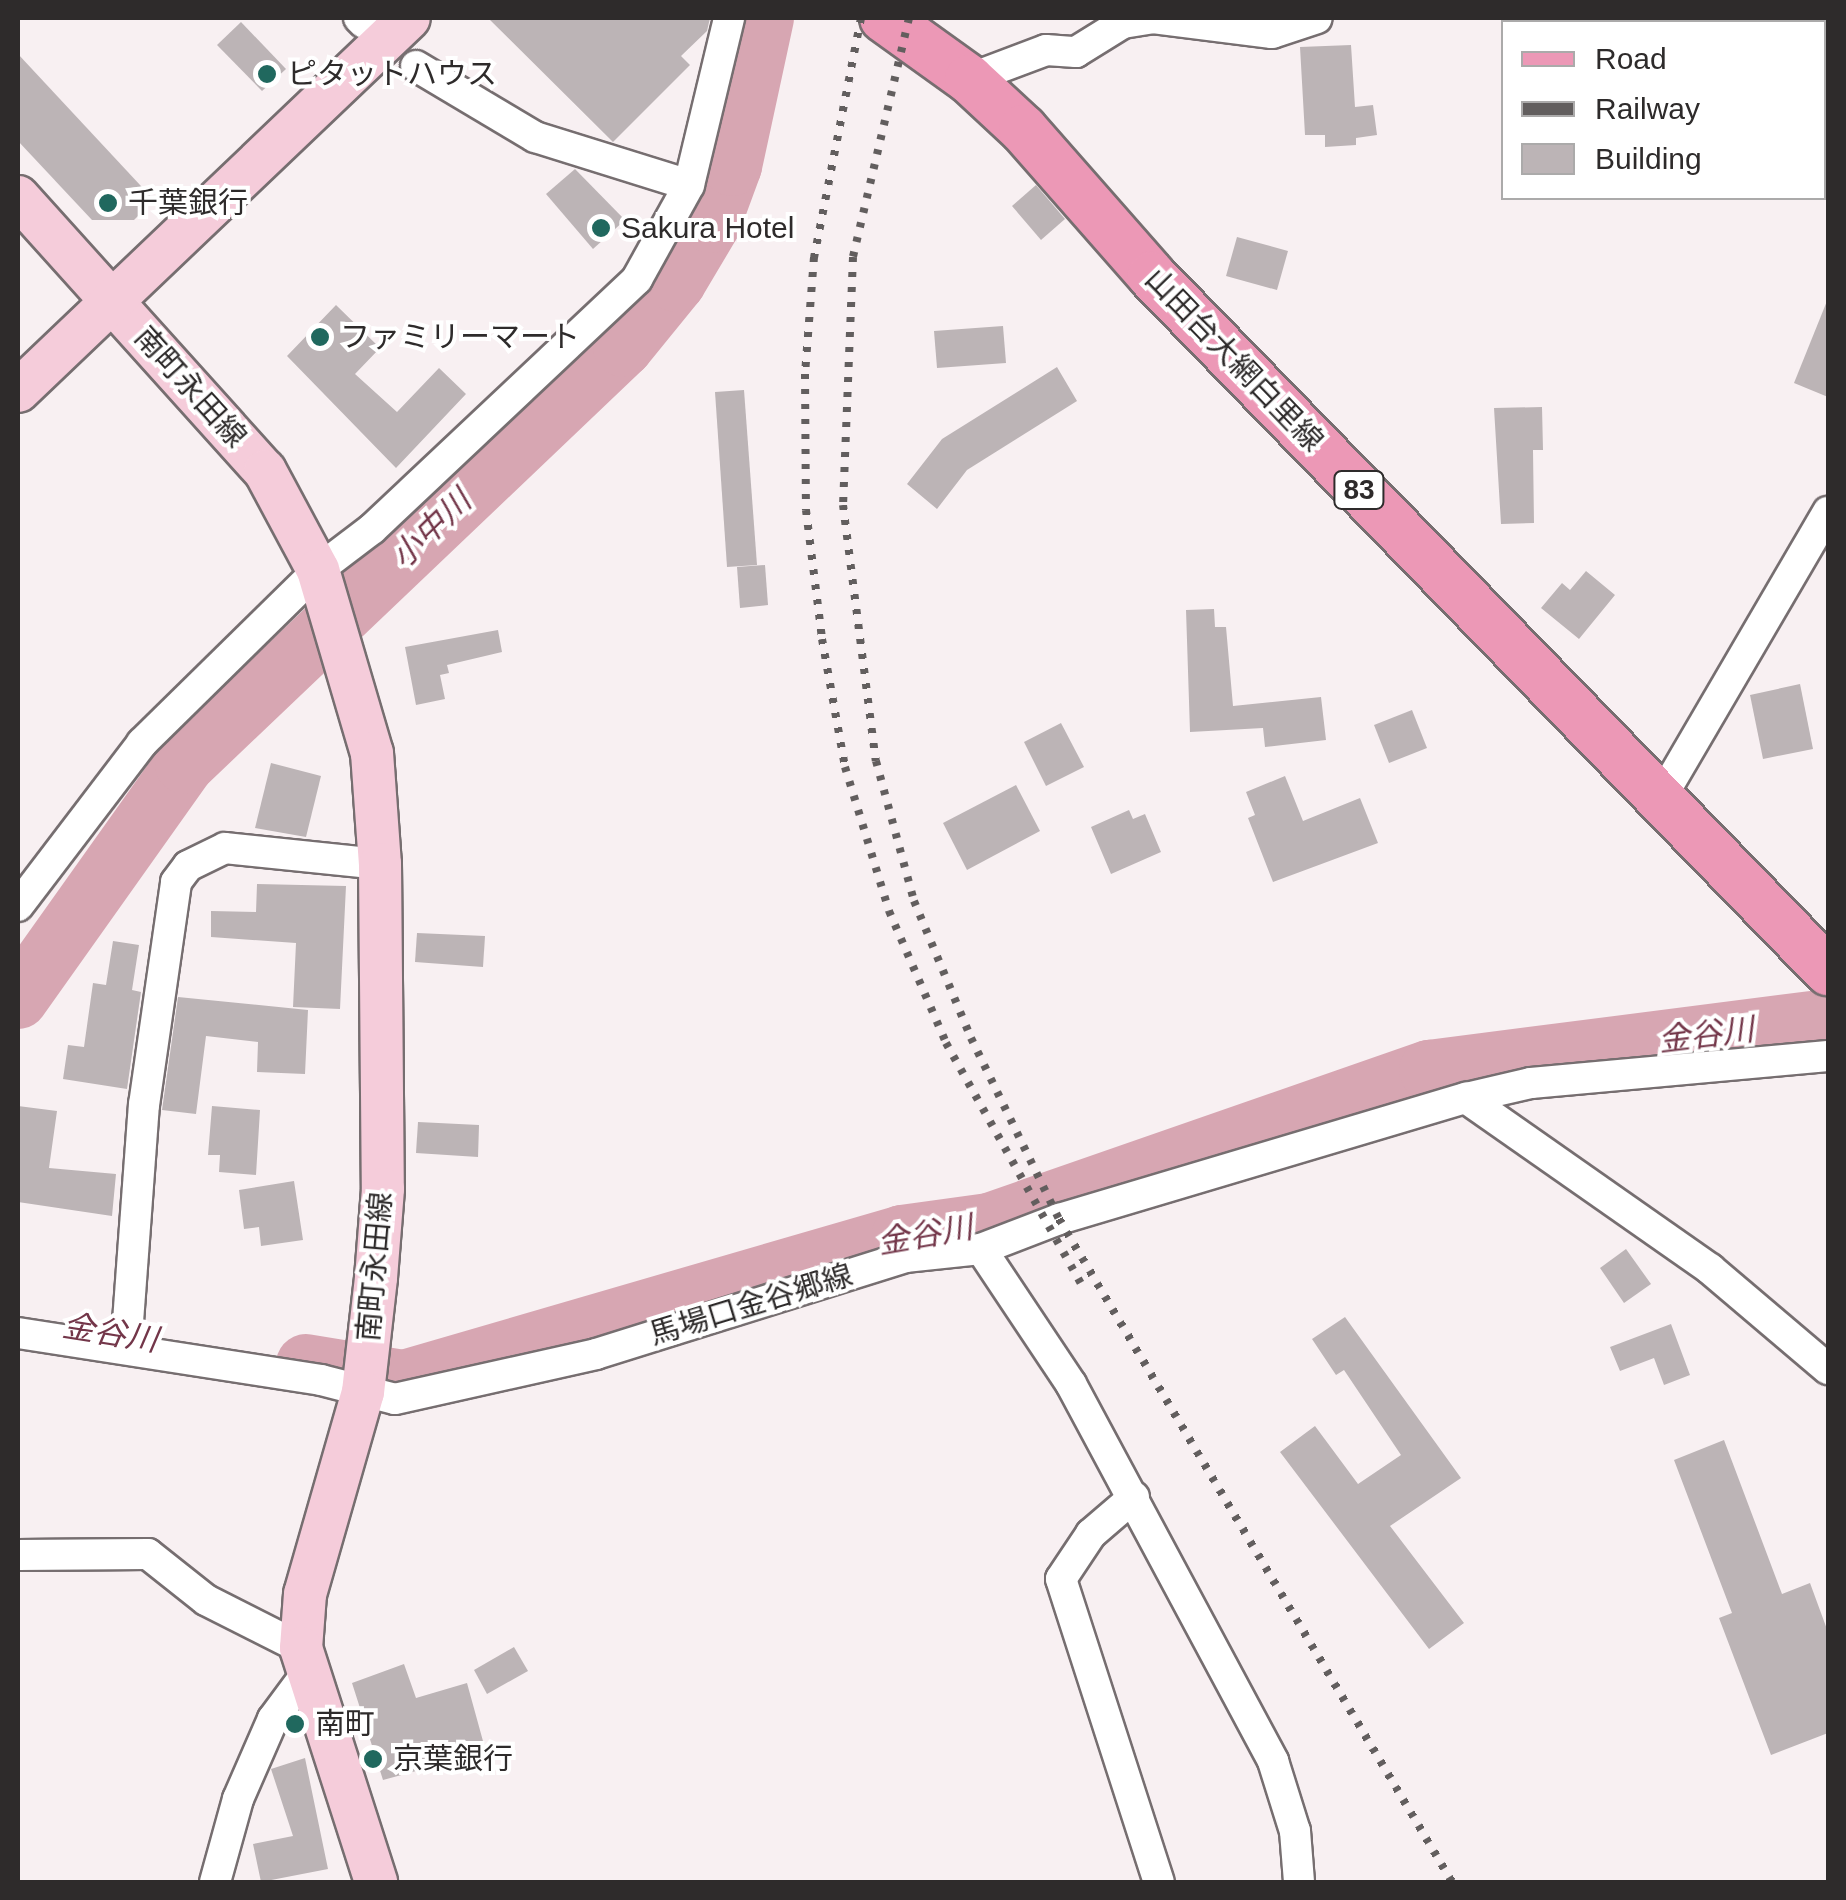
<!DOCTYPE html>
<meta charset="utf-8">
<style>
body{margin:0}
#map{position:relative;width:1846px;height:1900px;overflow:hidden;background:#f8f0f2;font-family:Helvetica,"Noto Sans JP",sans-serif}
div>[style]{position:absolute}
.river>*{height:60px;margin:-30px;padding:0 30px;transform-origin:30px;border-radius:30px;background:#d7a6b2}
.building>*{inset:0;background:#bcb4b6}
.roads{filter:drop-shadow(2px 0 #766e70) drop-shadow(-2px 0 #766e70) drop-shadow(0 2px #766e70) drop-shadow(0 -2px #766e70)}
.street>*{height:30px;margin:-15px;padding:0 15px;transform-origin:15px;border-radius:15px;background:#fff}
.secondary>*{height:42px;margin:-21px;padding:0 21px;transform-origin:21px;border-radius:21px;background:#f5ccda}
.primary>*{height:48px;margin:-24px;padding:0 24px;transform-origin:24px;border-radius:24px;background:#ec98b6}
.rail>*{height:8px;margin-top:-4px;transform-origin:0;background:repeating-linear-gradient(90deg,#625e5e 0 5px,transparent 0 15px)}
.dots>*{width:28px;height:28px;translate:-50% -50%;box-sizing:border-box;border:5px solid #fff;border-radius:50%}
span{translate:-50% -50%;white-space:nowrap;text-align:center;line-height:1.15;-webkit-text-stroke:8px #fff;paint-order:stroke}
.shield-label span{padding:2px 8px;background:#fff;border:2px solid;border-radius:8px;-webkit-text-stroke-width:0}
.shield-label{font-size:28px;color:#2e2b2b;font-weight:700}
.poi-label{font-size:30px;color:#2e2b2b}
.left{translate:0 -50%;text-align:left}
.street-label{font-size:30px;color:#2e2b2b}
.water-label{font-size:32px;color:#733649;font-style:italic}
.frame{position:absolute;inset:0;border:20px solid #2e2b2b;pointer-events:none}
.legend{position:absolute;left:1501px;top:20px;width:325px;height:180px;box-sizing:border-box;background:#fff;border:2px solid #abaaaa;margin:0;padding:12px 18px;list-style:none;font-size:30px;color:#2e2b2b}
.legend li{display:flex;align-items:center;gap:20px;height:50px}
.legend b{width:50px;border:2px solid #abaaaa}
</style>
<div id="map">
<div class="river">
<i style="left:18px;top:999px;width:288px;rotate:-54.6deg"></i>
<i style="left:185px;top:764px;width:605px;rotate:-43.59deg"></i>
<i style="left:623px;top:347px;width:84px;rotate:-50.8deg"></i>
<i style="left:676px;top:282px;width:69px;rotate:-59.3deg"></i>
<i style="left:711px;top:223px;width:61px;rotate:-69.8deg"></i>
<i style="left:732px;top:166px;width:151px;rotate:-77.8deg"></i>
<i style="left:306px;top:1364px;width:99px;rotate:9.3deg"></i>
<i style="left:404px;top:1380px;width:519px;rotate:-16.23deg"></i>
<i style="left:902px;top:1235px;width:88px;rotate:-7.9deg"></i>
<i style="left:989px;top:1223px;width:466px;rotate:-19.2deg"></i>
<i style="left:1429px;top:1070px;width:402px;rotate:-7.3deg"></i>
</div>
<div class="building">
<i style="clip-path:polygon(488px 18px,710px 18px,707px 31px,681px 56px,690px 65px,613px 142px)"></i>
<i style="clip-path:polygon(241px 22px,286px 69px,262px 91px,217px 45px)"></i>
<i style="clip-path:polygon(1351px 45px,1355px 107px,1373px 105px,1377px 135px,1356px 138px,1356px 145px,1325px 147px,1325px 135px,1305px 135px,1300px 47px)"></i>
<i style="clip-path:polygon(18px 54px,154px 200px,134px 220px,92px 220px,18px 141px)"></i>
<i style="clip-path:polygon(575px 169px,625px 220px,593px 249px,546px 194px)"></i>
<i style="clip-path:polygon(1036px 185px,1065px 219px,1041px 240px,1012px 206px)"></i>
<i style="clip-path:polygon(1237px 237px,1288px 251px,1277px 290px,1226px 276px)"></i>
<i style="clip-path:polygon(1827px 301px,1828px 301px,1828px 397px,1794px 383px)"></i>
<i style="clip-path:polygon(336px 305px,380px 348px,355px 374px,397px 412px,439px 368px,466px 394px,396px 468px,287px 356px)"></i>
<i style="clip-path:polygon(1003px 326px,1006px 363px,937px 368px,934px 331px)"></i>
<i style="clip-path:polygon(1057px 367px,1077px 401px,967px 470px,937px 509px,907px 484px,942px 439px)"></i>
<i style="clip-path:polygon(744px 390px,757px 565px,727px 567px,715px 392px)"></i>
<i style="clip-path:polygon(1542px 407px,1543px 450px,1533px 450px,1534px 523px,1501px 524px,1494px 408px)"></i>
<i style="clip-path:polygon(765px 565px,768px 605px,740px 608px,737px 567px)"></i>
<i style="clip-path:polygon(1586px 571px,1615px 595px,1579px 639px,1541px 608px,1562px 583px,1570px 590px)"></i>
<i style="clip-path:polygon(1214px 609px,1215px 627px,1226px 627px,1233px 706px,1321px 697px,1326px 740px,1265px 747px,1263px 728px,1190px 732px,1186px 610px)"></i>
<i style="clip-path:polygon(498px 630px,502px 652px,447px 665px,449px 673px,440px 675px,445px 699px,416px 705px,405px 647px)"></i>
<i style="clip-path:polygon(1800px 684px,1813px 749px,1763px 759px,1750px 695px)"></i>
<i style="clip-path:polygon(1412px 710px,1427px 748px,1389px 763px,1374px 725px)"></i>
<i style="clip-path:polygon(1061px 723px,1084px 767px,1046px 786px,1024px 742px)"></i>
<i style="clip-path:polygon(271px 763px,321px 776px,306px 837px,255px 828px)"></i>
<i style="clip-path:polygon(1285px 776px,1303px 821px,1360px 798px,1378px 843px,1273px 882px,1248px 818px,1255px 815px,1246px 792px)"></i>
<i style="clip-path:polygon(1016px 785px,1040px 831px,967px 870px,943px 823px)"></i>
<i style="clip-path:polygon(1129px 810px,1133px 819px,1145px 814px,1161px 852px,1111px 874px,1091px 827px)"></i>
<i style="clip-path:polygon(257px 884px,346px 886px,340px 1009px,293px 1007px,296px 943px,211px 937px,211px 911px,256px 912px)"></i>
<i style="clip-path:polygon(417px 933px,485px 936px,483px 967px,415px 962px)"></i>
<i style="clip-path:polygon(113px 941px,139px 945px,132px 990px,141px 992px,127px 1089px,63px 1079px,68px 1045px,84px 1047px,93px 983px,106px 985px)"></i>
<i style="clip-path:polygon(178px 997px,308px 1010px,305px 1074px,257px 1072px,258px 1042px,206px 1036px,196px 1114px,162px 1110px)"></i>
<i style="clip-path:polygon(18px 1106px,57px 1111px,49px 1168px,116px 1174px,112px 1216px,18px 1202px)"></i>
<i style="clip-path:polygon(212px 1106px,260px 1110px,256px 1175px,219px 1172px,220px 1155px,208px 1155px)"></i>
<i style="clip-path:polygon(418px 1122px,479px 1125px,478px 1157px,416px 1153px)"></i>
<i style="clip-path:polygon(294px 1181px,303px 1240px,261px 1246px,259px 1227px,244px 1229px,239px 1190px)"></i>
<i style="clip-path:polygon(1626px 1249px,1651px 1284px,1624px 1303px,1600px 1268px)"></i>
<i style="clip-path:polygon(1345px 1317px,1461px 1478px,1390px 1526px,1464px 1623px,1429px 1649px,1280px 1452px,1315px 1426px,1358px 1484px,1401px 1455px,1344px 1370px,1336px 1375px,1312px 1339px)"></i>
<i style="clip-path:polygon(1671px 1324px,1690px 1375px,1664px 1385px,1654px 1358px,1620px 1371px,1610px 1347px)"></i>
<i style="clip-path:polygon(1724px 1440px,1782px 1594px,1810px 1583px,1828px 1632px,1828px 1733px,1771px 1755px,1719px 1618px,1732px 1613px,1674px 1460px)"></i>
<i style="clip-path:polygon(514px 1647px,528px 1671px,487px 1694px,474px 1670px)"></i>
<i style="clip-path:polygon(404px 1664px,416px 1698px,467px 1683px,486px 1752px,383px 1780px,352px 1683px)"></i>
<i style="clip-path:polygon(305px 1758px,328px 1869px,261px 1882px,253px 1844px,293px 1836px,271px 1769px)"></i>
</div>
<div class="roads">
<div class="street">
<i style="left:359px;top:18px;width:7px;rotate:45deg"></i>
<i style="left:416px;top:66px;width:139px;rotate:30.8deg"></i>
<i style="left:535px;top:137px;width:161px;rotate:17.3deg"></i>
<i style="left:969px;top:79px;width:82px;rotate:-20.6deg"></i>
<i style="left:1046px;top:50px;width:30px;rotate:4deg"></i>
<i style="left:1076px;top:52px;width:55px;rotate:-31.7deg"></i>
<i style="left:1123px;top:23px;width:30px;rotate:-9deg"></i>
<i style="left:1153px;top:18px;width:120px;rotate:7.2deg"></i>
<i style="left:1272px;top:33px;width:47px;rotate:-18.4deg"></i>
<i style="left:1659px;top:801px;width:335px;rotate:-59.7deg"></i>
<i style="left:18px;top:906px;width:205px;rotate:-52.7deg"></i>
<i style="left:142px;top:743px;width:247px;rotate:-44.5deg"></i>
<i style="left:318px;top:570px;width:68px;rotate:-37.2deg"></i>
<i style="left:372px;top:529px;width:364px;rotate:-43.3deg"></i>
<i style="left:637px;top:279px;width:107px;rotate:-61deg"></i>
<i style="left:689px;top:185px;width:172px;rotate:-76.5deg"></i>
<i style="left:1466px;top:1098px;width:298px;rotate:35deg"></i>
<i style="left:1710px;top:1269px;width:155px;rotate:40.3deg"></i>
<i style="left:981px;top:1249px;width:162px;rotate:56.3deg"></i>
<i style="left:1071px;top:1384px;width:428px;rotate:61.8deg"></i>
<i style="left:1273px;top:1761px;width:73px;rotate:72.6deg"></i>
<i style="left:1295px;top:1831px;width:51px;rotate:85.5deg"></i>
<i style="left:18px;top:1333px;width:307px;rotate:8.8deg"></i>
<i style="left:321px;top:1380px;width:76px;rotate:14.4deg"></i>
<i style="left:395px;top:1399px;width:206px;rotate:-12.6deg"></i>
<i style="left:596px;top:1354px;width:324px;rotate:-17.4deg"></i>
<i style="left:905px;top:1257px;width:76px;rotate:-6deg"></i>
<i style="left:981px;top:1249px;width:84px;rotate:-21deg"></i>
<i style="left:1059px;top:1219px;width:425px;rotate:-16.6deg"></i>
<i style="left:1466px;top:1098px;width:67px;rotate:-13deg"></i>
<i style="left:1531px;top:1083px;width:298px;rotate:-5.2deg"></i>
<i style="left:126px;top:1349px;width:245px;rotate:-85.8deg"></i>
<i style="left:144px;top:1105px;width:225px;rotate:-81.8deg"></i>
<i style="left:176px;top:882px;width:20px;rotate:-53deg"></i>
<i style="left:188px;top:866px;width:41px;rotate:-25.9deg"></i>
<i style="left:225px;top:848px;width:156px;rotate:5.9deg"></i>
<i style="left:1134px;top:1497px;width:57px;rotate:139.3deg"></i>
<i style="left:1091px;top:1534px;width:54px;rotate:123.7deg"></i>
<i style="left:1061px;top:1579px;width:318px;rotate:72.1deg"></i>
<i style="left:18px;top:1555px;width:130px;rotate:-0.4deg"></i>
<i style="left:148px;top:1554px;width:74px;rotate:38.4deg"></i>
<i style="left:206px;top:1600px;width:106px;rotate:26.8deg"></i>
<i style="left:215px;top:1882px;width:86px;rotate:-74.5deg"></i>
<i style="left:238px;top:1799px;width:87px;rotate:-66.4deg"></i>
<i style="left:273px;top:1719px;width:57px;rotate:-53.5deg"></i>
</div>
<div class="secondary">
<i style="left:18px;top:197px;width:369px;rotate:48deg"></i>
<i style="left:265px;top:471px;width:112px;rotate:61.8deg"></i>
<i style="left:318px;top:570px;width:191px;rotate:73.6deg"></i>
<i style="left:372px;top:753px;width:111px;rotate:85.9deg"></i>
<i style="left:380px;top:864px;width:325px;rotate:89.5deg"></i>
<i style="left:383px;top:1189px;width:89px;rotate:94.5deg"></i>
<i style="left:376px;top:1278px;width:115px;rotate:96.5deg"></i>
<i style="left:363px;top:1392px;width:210px;rotate:106deg"></i>
<i style="left:305px;top:1594px;width:54px;rotate:94.2deg"></i>
<i style="left:301px;top:1648px;width:246px;rotate:72.2deg"></i>
<i style="left:18px;top:391px;width:540px;rotate:-43.65deg"></i>
</div>
<div class="primary">
<i style="left:884px;top:18px;width:105px;rotate:35.7deg"></i>
<i style="left:969px;top:79px;width:74px;rotate:42.8deg"></i>
<i style="left:1023px;top:129px;width:196px;rotate:48.7deg"></i>
<i style="left:1152px;top:276px;width:970px;rotate:45.79deg"></i>
</div>
</div>
<div class="rail">
<i style="left:861px;top:18px;width:244px;rotate:101.1deg"></i>
<i style="left:814px;top:257px;width:117px;rotate:94.4deg"></i>
<i style="left:805px;top:374px;width:136px;rotate:89.6deg"></i>
<i style="left:806px;top:510px;width:130px;rotate:82.9deg"></i>
<i style="left:822px;top:639px;width:130px;rotate:79.8deg"></i>
<i style="left:845px;top:767px;width:151px;rotate:73deg"></i>
<i style="left:889px;top:911px;width:144px;rotate:66.6deg"></i>
<i style="left:946px;top:1043px;width:278px;rotate:60.7deg"></i>
<i style="left:909px;top:18px;width:245px;rotate:103.2deg"></i>
<i style="left:853px;top:257px;width:248px;rotate:92.3deg"></i>
<i style="left:843px;top:505px;width:258px;rotate:82.7deg"></i>
<i style="left:876px;top:761px;width:145px;rotate:74.8deg"></i>
<i style="left:914px;top:901px;width:148px;rotate:67.4deg"></i>
<i style="left:971px;top:1038px;width:201px;rotate:64.1deg"></i>
<i style="left:1059px;top:1219px;width:771px;rotate:59.34deg"></i>
</div>
<div class="dots">
<i style="left:267px;top:74px;background:#20685e"></i>
<i style="left:108px;top:203px;background:#20685e"></i>
<i style="left:601px;top:228px;background:#20685e"></i>
<i style="left:320px;top:337px;background:#20685e"></i>
<i style="left:295px;top:1724px;background:#20685e"></i>
<i style="left:373px;top:1759px;background:#20685e"></i>
</div>
<div class="shield-label">
<span style="left:1359px;top:490px">83</span>
</div>
<div class="poi-label">
<span class="left" style="left:287px;top:74px">ピタットハウス</span>
<span class="left" style="left:128px;top:203px">千葉銀行</span>
<span class="left" style="left:621px;top:228px">Sakura Hotel</span>
<span class="left" style="left:340px;top:337px">ファミリーマート</span>
<span class="left" style="left:315px;top:1724px">南町</span>
<span class="left" style="left:393px;top:1759px">京葉銀行</span>
</div>
<div class="street-label">
<span style="left:1234px;top:360px;rotate:46deg">山田台大網白里線</span>
<span style="left:190px;top:387px;rotate:48deg">南町永田線</span>
<span style="left:375px;top:1267px;rotate:-85deg">南町永田線</span>
<span style="left:751px;top:1305px;rotate:-17deg">馬場口金谷郷線</span>
</div>
<div class="water-label">
<span style="left:431px;top:529px;rotate:-44deg">小中川</span>
<span style="left:1706px;top:1035px;rotate:-7deg">金谷川</span>
<span style="left:925px;top:1235px;rotate:-10deg">金谷川</span>
<span style="left:110px;top:1333px;rotate:9deg">金谷川</span>
</div>
<div class="frame"></div>
<ul class="legend">
<li><b style="height:12px;background:#ec98b6"></b>Road</li>
<li><b style="height:12px;background:#625e5e"></b>Railway</li>
<li><b style="height:28px;background:#bcb4b6"></b>Building</li>
</ul>
</div>
